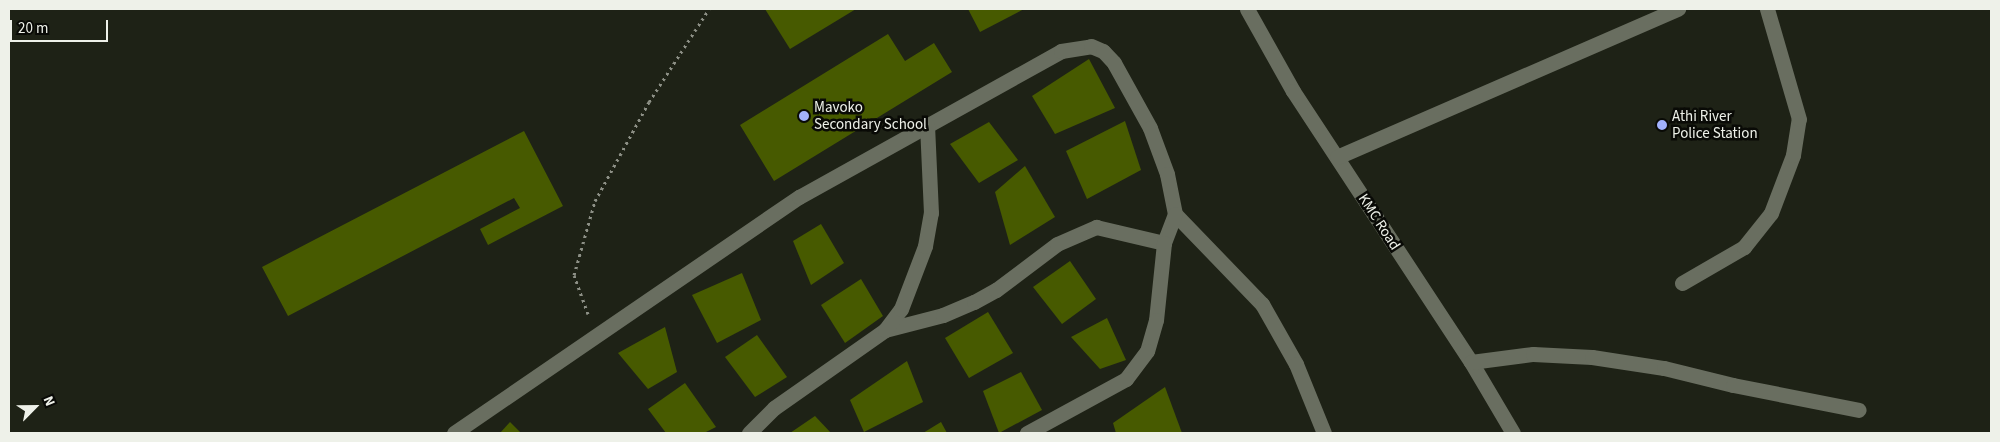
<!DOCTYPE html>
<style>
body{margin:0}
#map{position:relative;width:2000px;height:442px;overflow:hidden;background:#1e2216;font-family:"Source Sans 3",sans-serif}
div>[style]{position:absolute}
.building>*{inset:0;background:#475a00}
.path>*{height:3px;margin-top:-1.5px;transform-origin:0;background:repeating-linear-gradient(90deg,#8d9086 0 2.5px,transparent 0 6.5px)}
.minor>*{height:15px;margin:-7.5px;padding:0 7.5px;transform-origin:7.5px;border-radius:7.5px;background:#696e60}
.dots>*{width:14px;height:14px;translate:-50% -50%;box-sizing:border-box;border:2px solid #090a06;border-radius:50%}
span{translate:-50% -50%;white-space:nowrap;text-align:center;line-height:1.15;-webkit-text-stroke:5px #090a06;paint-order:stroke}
.poi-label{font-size:15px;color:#eef1e9}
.left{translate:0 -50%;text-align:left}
.street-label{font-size:15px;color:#eef1e9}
.frame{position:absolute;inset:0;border:10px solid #eef1e9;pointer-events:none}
.north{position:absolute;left:10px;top:382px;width:50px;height:50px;-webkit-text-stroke:4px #090a06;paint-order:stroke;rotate:67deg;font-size:14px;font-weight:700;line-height:20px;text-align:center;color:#eef1e9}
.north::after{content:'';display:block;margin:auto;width:18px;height:22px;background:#eef1e9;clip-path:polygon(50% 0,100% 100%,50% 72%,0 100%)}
.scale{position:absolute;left:10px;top:20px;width:98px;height:22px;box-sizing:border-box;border:2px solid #eef1e9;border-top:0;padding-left:6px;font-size:15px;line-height:18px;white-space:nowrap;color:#eef1e9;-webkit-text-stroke:4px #090a06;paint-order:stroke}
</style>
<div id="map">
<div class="building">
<i style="clip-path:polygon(765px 9px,856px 9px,790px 49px)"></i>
<i style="clip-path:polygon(968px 9px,1024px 9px,980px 32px)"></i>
<i style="clip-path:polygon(888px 34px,905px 61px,934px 43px,952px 72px,774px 181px,740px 125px)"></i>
<i style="clip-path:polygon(1089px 59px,1115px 108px,1055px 134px,1032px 96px)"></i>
<i style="clip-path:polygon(1125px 121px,1141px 170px,1087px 199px,1066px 151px)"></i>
<i style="clip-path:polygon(989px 122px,1018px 160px,979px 183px,950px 144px)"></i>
<i style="clip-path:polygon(524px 131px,563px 206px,488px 245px,480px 229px,520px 208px,514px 198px,288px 316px,262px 267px)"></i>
<i style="clip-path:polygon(1025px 166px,1055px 217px,1010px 245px,995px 192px)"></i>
<i style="clip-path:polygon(821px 224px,844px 263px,811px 285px,793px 241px)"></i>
<i style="clip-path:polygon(1070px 261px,1096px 299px,1062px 324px,1033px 287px)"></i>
<i style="clip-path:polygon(742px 273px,761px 320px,717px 343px,692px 295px)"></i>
<i style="clip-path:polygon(861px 279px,883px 316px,845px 343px,821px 305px)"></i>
<i style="clip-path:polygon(988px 312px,1013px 353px,969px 378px,945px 338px)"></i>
<i style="clip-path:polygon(1107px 318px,1126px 360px,1100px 369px,1071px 337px)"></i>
<i style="clip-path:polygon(665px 327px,677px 372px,648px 389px,618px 353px)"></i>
<i style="clip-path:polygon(757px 335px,787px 377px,755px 397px,725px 357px)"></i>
<i style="clip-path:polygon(907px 361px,923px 402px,864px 432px,850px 400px)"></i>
<i style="clip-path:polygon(1021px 372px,1042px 410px,999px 433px,983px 391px)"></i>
<i style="clip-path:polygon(685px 383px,716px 427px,704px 433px,666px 433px,648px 409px)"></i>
<i style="clip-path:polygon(1165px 387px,1182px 433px,1116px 433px,1113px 423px)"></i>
<i style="clip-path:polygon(815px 416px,831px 433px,790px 433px)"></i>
<i style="clip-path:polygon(510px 422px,521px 433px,500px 433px)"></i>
<i style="clip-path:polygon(941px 422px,947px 433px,923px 433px)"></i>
</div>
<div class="path">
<i style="left:588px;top:314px;width:41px;rotate:-109.7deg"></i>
<i style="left:574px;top:275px;width:77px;rotate:-74.2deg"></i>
<i style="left:595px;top:201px;width:113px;rotate:-61.4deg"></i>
<i style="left:649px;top:102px;width:111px;rotate:-57.2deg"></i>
</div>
<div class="minor">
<i style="left:1247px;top:9px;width:94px;rotate:60.7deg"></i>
<i style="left:1293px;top:91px;width:324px;rotate:56.7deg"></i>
<i style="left:1471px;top:362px;width:82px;rotate:59.4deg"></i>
<i style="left:1337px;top:157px;width:372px;rotate:-23.5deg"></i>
<i style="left:1175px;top:214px;width:125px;rotate:46deg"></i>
<i style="left:1262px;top:304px;width:69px;rotate:60.5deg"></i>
<i style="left:1296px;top:364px;width:74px;rotate:67.9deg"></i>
<i style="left:1682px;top:283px;width:72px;rotate:-30.1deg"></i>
<i style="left:1744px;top:247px;width:43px;rotate:-51.5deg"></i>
<i style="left:1771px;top:213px;width:62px;rotate:-69.2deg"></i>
<i style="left:1793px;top:155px;width:36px;rotate:-81deg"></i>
<i style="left:1799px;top:119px;width:115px;rotate:-106.2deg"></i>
<i style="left:885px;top:330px;width:60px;rotate:-14.5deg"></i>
<i style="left:943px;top:315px;width:34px;rotate:-23deg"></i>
<i style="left:974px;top:302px;width:25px;rotate:-29deg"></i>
<i style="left:996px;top:290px;width:76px;rotate:-37deg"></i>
<i style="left:1057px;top:244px;width:43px;rotate:-23.6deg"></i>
<i style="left:1096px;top:227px;width:70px;rotate:13.2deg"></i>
<i style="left:1471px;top:362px;width:63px;rotate:-7.4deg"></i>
<i style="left:1533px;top:354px;width:59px;rotate:2.9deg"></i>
<i style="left:1592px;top:357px;width:73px;rotate:8.7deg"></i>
<i style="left:1664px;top:368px;width:71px;rotate:13.8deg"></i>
<i style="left:1733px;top:385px;width:128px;rotate:11.2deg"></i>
<i style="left:454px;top:433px;width:418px;rotate:-34.4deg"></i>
<i style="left:799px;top:197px;width:300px;rotate:-29.1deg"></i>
<i style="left:1061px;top:51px;width:30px;rotate:-9deg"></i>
<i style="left:1091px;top:46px;width:13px;rotate:23deg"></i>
<i style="left:1103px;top:51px;width:16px;rotate:47deg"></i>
<i style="left:1114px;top:63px;width:74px;rotate:61deg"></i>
<i style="left:1150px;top:128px;width:49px;rotate:69.7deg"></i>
<i style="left:1167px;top:174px;width:41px;rotate:78.7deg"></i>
<i style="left:1175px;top:214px;width:31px;rotate:111deg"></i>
<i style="left:1164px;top:243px;width:77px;rotate:95.9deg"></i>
<i style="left:1156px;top:320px;width:32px;rotate:106deg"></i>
<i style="left:1147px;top:351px;width:35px;rotate:127deg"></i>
<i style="left:1126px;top:379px;width:113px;rotate:151.4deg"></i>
<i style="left:749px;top:433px;width:35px;rotate:-45deg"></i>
<i style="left:774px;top:408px;width:136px;rotate:-35.1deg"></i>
<i style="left:885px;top:330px;width:26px;rotate:-53deg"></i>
<i style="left:901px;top:309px;width:67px;rotate:-69.1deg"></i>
<i style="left:925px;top:246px;width:34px;rotate:-80deg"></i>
<i style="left:931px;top:213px;width:88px;rotate:-92.6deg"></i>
</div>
<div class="dots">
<i style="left:804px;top:116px;background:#a2b2fd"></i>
<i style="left:1662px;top:125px;background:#a2b2fd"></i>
</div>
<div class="poi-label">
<span class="left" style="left:814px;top:116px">Mavoko<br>Secondary School</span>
<span class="left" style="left:1672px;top:125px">Athi River<br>Police Station</span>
</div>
<div class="street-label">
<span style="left:1379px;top:222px;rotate:57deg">KMC Road</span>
</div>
<div class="frame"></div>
<div class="north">N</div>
<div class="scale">20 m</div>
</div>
